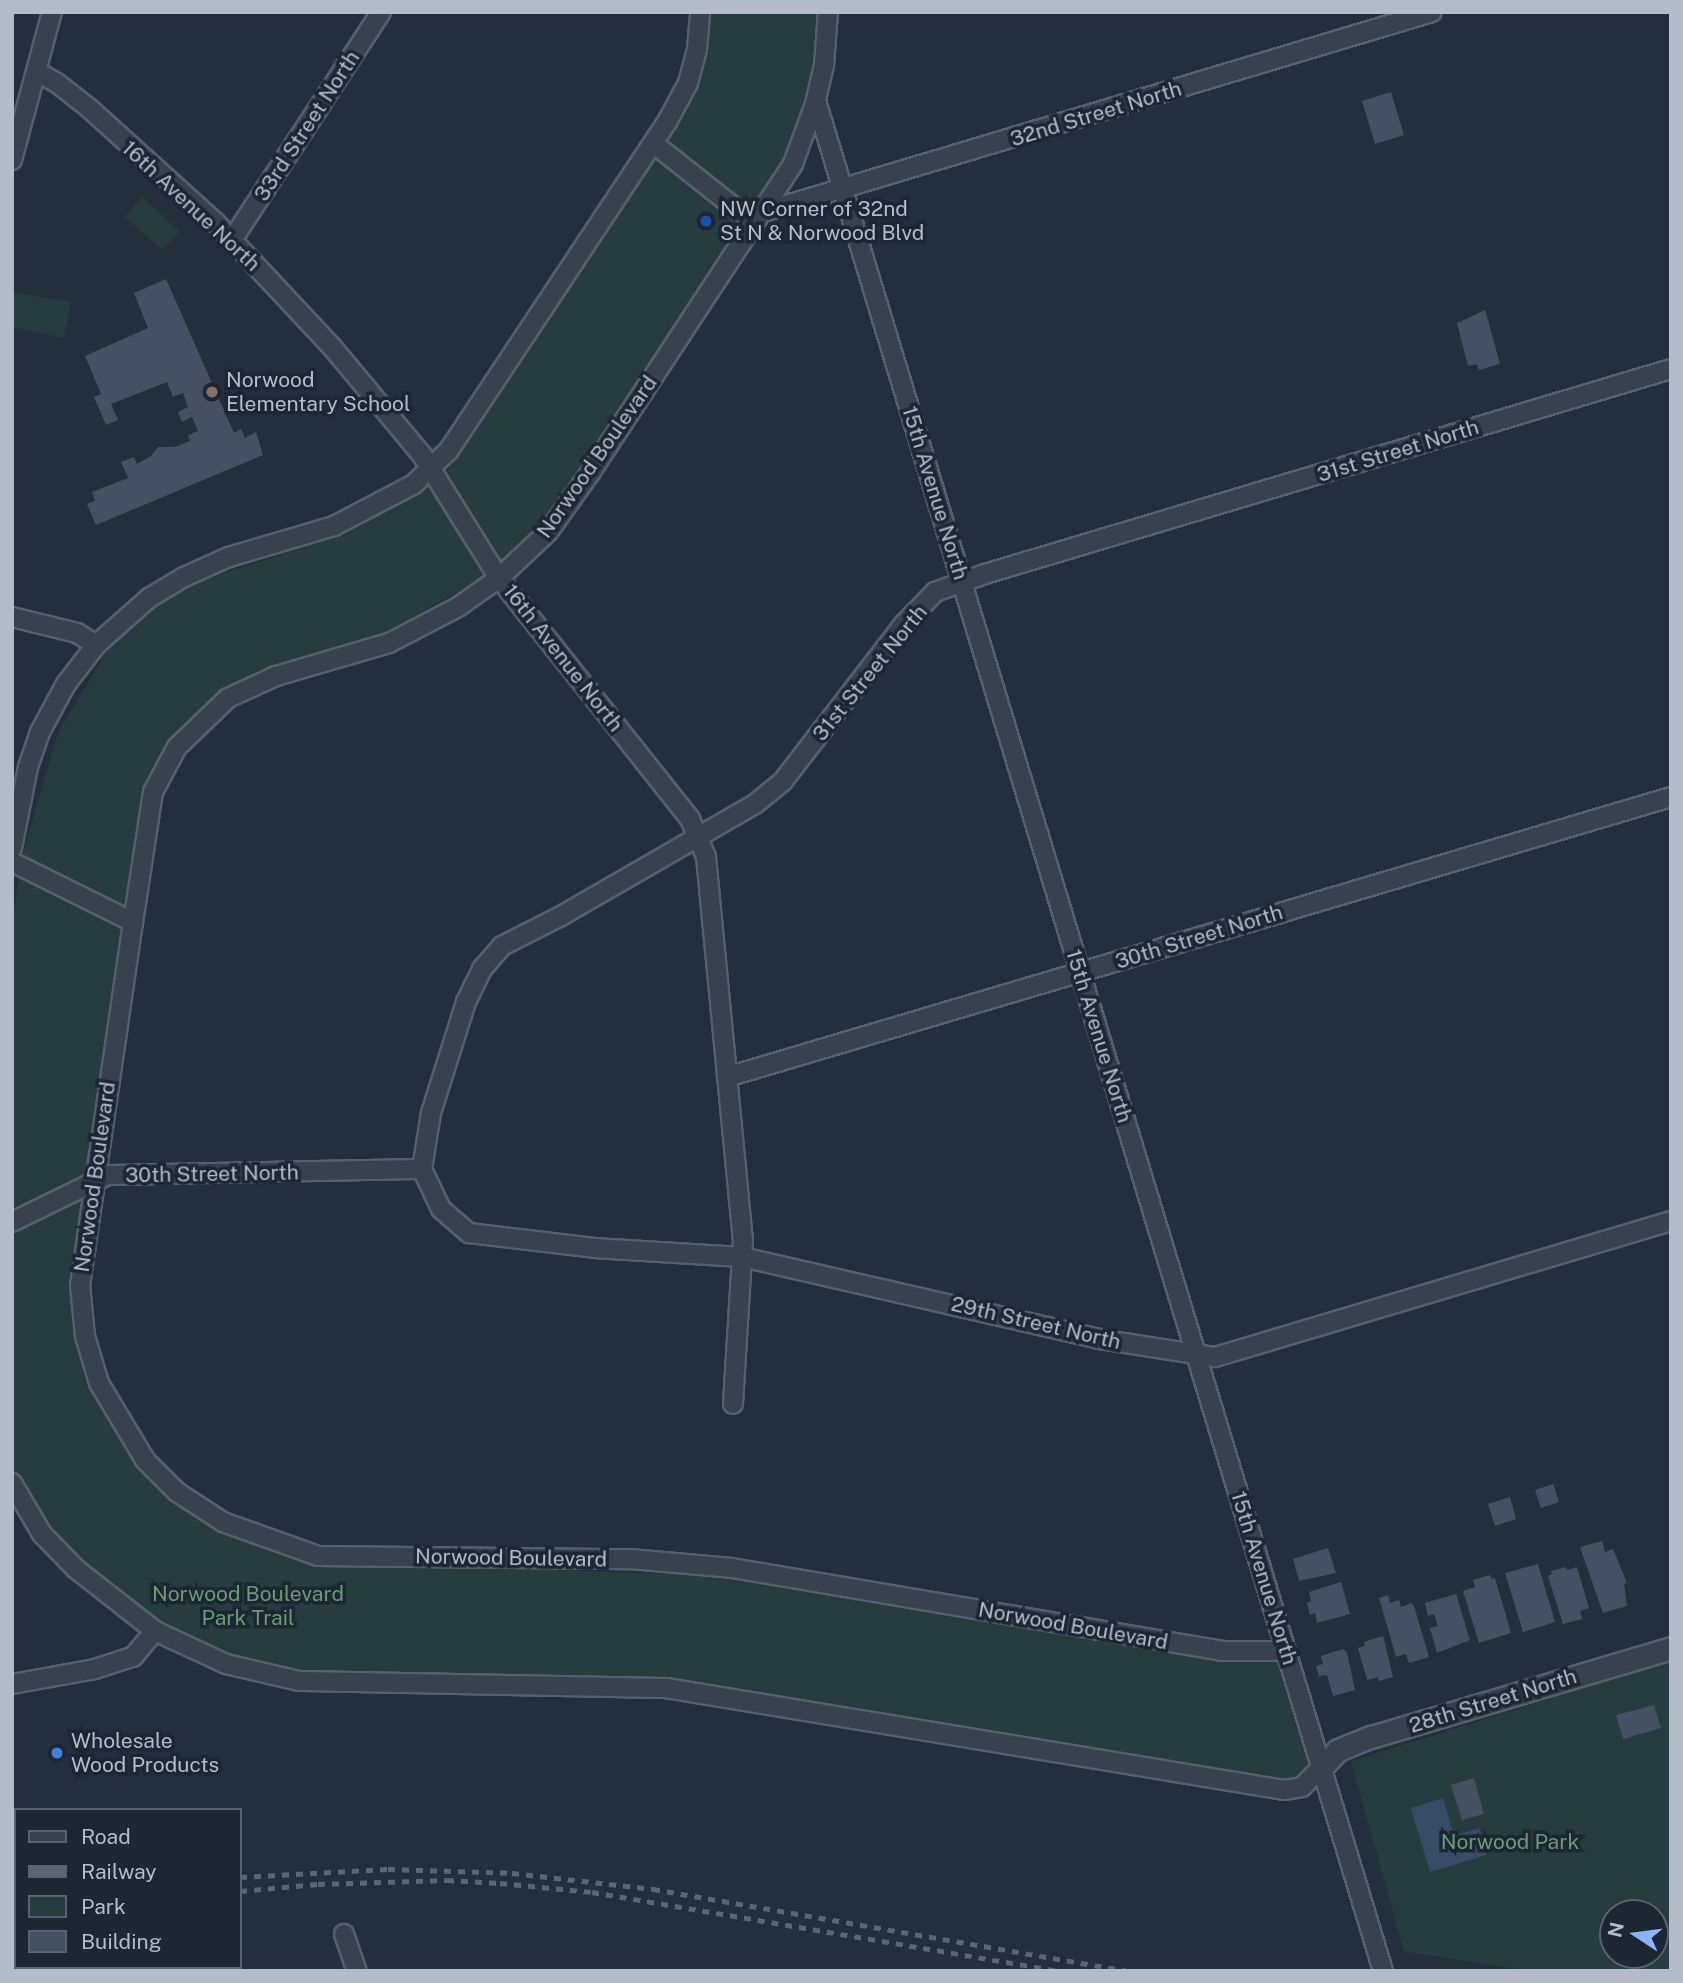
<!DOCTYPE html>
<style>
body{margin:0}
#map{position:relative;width:1683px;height:1983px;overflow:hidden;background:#242f3e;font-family:"Public Sans",sans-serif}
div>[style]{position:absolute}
.green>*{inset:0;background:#263c3f}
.water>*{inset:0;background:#394c67}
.building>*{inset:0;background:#455162}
.roads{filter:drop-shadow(2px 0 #565f6c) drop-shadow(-2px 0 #565f6c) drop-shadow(0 2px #565f6c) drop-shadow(0 -2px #565f6c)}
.minor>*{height:18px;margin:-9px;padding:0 9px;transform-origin:9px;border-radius:9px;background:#38414e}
.tertiary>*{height:21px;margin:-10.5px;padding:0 10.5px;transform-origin:10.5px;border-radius:10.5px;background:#38414e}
.rail>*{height:5px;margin-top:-2.5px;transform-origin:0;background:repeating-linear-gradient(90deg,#5a6575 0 7px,transparent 0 14px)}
.dots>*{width:19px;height:19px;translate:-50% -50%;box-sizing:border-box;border:4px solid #1d2633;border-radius:50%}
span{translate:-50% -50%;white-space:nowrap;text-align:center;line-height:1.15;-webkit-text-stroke:7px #1d2633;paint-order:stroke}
.street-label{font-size:21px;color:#b4bcc9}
.poi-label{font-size:21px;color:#b4bcc9}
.left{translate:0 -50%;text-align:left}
.park-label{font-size:21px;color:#6b9a76}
.frame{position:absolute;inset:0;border:14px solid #b4bcc9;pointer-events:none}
.legend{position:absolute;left:14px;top:1808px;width:228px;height:161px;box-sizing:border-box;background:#1d2633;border:2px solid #59626f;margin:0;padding:9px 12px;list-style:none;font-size:21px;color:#b4bcc9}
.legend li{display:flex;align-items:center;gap:14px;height:35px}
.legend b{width:35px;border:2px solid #59626f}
.north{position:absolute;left:1599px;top:1899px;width:70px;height:70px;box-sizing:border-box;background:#1d2633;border:2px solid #59626f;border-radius:50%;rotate:283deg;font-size:19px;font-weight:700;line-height:28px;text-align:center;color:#b4bcc9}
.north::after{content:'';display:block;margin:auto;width:24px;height:32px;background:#8ab4f8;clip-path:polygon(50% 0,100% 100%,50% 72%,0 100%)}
</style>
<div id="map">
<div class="green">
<i style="clip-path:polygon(706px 12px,819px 12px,818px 54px,786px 159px,545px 519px,487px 575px,377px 637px,261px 672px,211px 701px,167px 749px,142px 792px,71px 1286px,76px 1333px,90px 1386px,138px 1467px,185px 1509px,227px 1532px,308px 1562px,737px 1576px,1230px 1660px,1279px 1661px,1310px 1764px,1302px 1787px,666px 1688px,299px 1681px,155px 1631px,42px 1534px,12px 1477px,12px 925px,22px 856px,58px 733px,105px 654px,154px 605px,197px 582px,348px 533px,445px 474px,701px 80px)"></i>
<i style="clip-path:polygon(143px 197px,179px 232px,162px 250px,125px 217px)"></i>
<i style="clip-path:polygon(12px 292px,71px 302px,64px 338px,12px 327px)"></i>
<i style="clip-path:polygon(evenodd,1671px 1661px,1671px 1971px,1528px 1971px,1404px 1951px,1351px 1761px,1671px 1661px,1613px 1913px,1655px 1913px,1655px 1955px,1613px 1955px,1613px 1913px)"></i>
</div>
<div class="water">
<i style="clip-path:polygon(1443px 1798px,1454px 1836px,1479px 1828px,1487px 1855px,1430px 1872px,1411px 1808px)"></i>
</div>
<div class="building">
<i style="clip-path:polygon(1391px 92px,1404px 135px,1375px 144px,1362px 101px)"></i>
<i style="clip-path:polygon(166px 279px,234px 433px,241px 429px,245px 438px,256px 432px,263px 455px,96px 525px,87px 504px,95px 501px,92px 492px,128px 478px,121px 462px,134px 457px,137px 464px,151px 456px,158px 447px,175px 447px,190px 441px,188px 435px,198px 431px,192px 417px,182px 422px,178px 412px,188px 407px,183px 393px,173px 397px,167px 382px,111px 404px,118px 420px,106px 425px,94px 397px,101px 394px,85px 356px,148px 328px,134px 293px)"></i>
<i style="clip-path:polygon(1485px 310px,1500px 364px,1479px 370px,1477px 364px,1468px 366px,1457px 323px)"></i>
<i style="clip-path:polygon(1553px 1484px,1559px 1502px,1541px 1508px,1535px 1490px)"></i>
<i style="clip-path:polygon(1510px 1497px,1516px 1519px,1495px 1526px,1488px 1504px)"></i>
<i style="clip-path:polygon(1602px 1541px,1605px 1552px,1613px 1549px,1627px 1583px,1624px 1584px,1627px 1606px,1603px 1613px,1580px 1547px)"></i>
<i style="clip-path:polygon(1328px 1548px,1336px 1573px,1299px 1581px,1293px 1559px)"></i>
<i style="clip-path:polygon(1538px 1564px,1555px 1622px,1523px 1632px,1505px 1573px)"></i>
<i style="clip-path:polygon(1566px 1567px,1567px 1570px,1577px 1567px,1589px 1608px,1580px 1611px,1582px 1619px,1563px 1624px,1548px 1576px,1552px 1574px,1551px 1571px)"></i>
<i style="clip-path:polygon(1490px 1575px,1491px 1579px,1495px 1578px,1511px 1633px,1479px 1643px,1463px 1591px,1475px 1587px,1473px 1580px)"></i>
<i style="clip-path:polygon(1341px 1582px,1350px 1614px,1317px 1623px,1315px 1613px,1310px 1615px,1307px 1603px,1311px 1601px,1309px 1592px)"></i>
<i style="clip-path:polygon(1456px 1594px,1470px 1640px,1437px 1653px,1430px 1628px,1438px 1626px,1434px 1614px,1428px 1616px,1425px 1603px)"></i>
<i style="clip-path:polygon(1388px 1595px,1390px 1603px,1399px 1600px,1401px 1607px,1412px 1603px,1414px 1606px,1429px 1657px,1409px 1663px,1406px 1654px,1396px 1657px,1379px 1598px)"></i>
<i style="clip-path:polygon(1383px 1636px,1393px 1677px,1379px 1681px,1378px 1677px,1367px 1680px,1358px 1648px,1365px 1646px,1364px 1642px)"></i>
<i style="clip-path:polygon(1343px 1649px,1347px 1652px,1355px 1690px,1333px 1696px,1327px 1675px,1319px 1676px,1316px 1666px,1323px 1664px,1321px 1656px)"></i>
<i style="clip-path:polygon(1654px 1705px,1661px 1728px,1623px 1739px,1616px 1715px)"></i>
<i style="clip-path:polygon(1474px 1778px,1484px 1814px,1462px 1820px,1451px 1785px)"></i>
</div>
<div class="roads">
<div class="minor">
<i style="left:828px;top:12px;width:53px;rotate:94.3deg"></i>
<i style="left:824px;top:65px;width:37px;rotate:103deg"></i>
<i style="left:816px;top:101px;width:67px;rotate:110.1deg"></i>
<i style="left:793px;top:164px;width:370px;rotate:123.3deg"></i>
<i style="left:590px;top:473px;width:72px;rotate:125.4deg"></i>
<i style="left:548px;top:532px;width:67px;rotate:136.8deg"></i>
<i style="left:499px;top:578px;width:50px;rotate:144.7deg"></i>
<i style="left:458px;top:607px;width:78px;rotate:152.4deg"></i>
<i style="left:389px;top:643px;width:118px;rotate:163.7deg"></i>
<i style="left:276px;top:676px;width:53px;rotate:155.4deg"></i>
<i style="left:228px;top:698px;width:71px;rotate:136.1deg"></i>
<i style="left:177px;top:747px;width:51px;rotate:118.1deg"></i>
<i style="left:153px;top:792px;width:132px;rotate:98.7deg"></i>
<i style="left:133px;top:922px;width:367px;rotate:98.3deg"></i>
<i style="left:80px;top:1285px;width:51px;rotate:84.4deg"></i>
<i style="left:85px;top:1336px;width:49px;rotate:73.4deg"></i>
<i style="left:99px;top:1383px;width:90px;rotate:59.1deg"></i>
<i style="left:145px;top:1460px;width:45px;rotate:45deg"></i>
<i style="left:177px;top:1492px;width:55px;rotate:33.1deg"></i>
<i style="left:223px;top:1522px;width:101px;rotate:19.7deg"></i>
<i style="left:318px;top:1556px;width:312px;rotate:0.6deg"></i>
<i style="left:630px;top:1559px;width:102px;rotate:5deg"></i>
<i style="left:732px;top:1568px;width:496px;rotate:9.6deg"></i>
<i style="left:1221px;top:1651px;width:65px"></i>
<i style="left:36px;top:71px;width:24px;rotate:30deg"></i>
<i style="left:57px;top:83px;width:42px;rotate:38.2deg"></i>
<i style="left:90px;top:109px;width:169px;rotate:42.1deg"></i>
<i style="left:215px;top:222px;width:171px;rotate:46.9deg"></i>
<i style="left:332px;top:347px;width:141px;rotate:50.2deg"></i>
<i style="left:422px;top:455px;width:145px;rotate:58deg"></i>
<i style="left:499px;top:578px;width:308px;rotate:51.6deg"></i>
<i style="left:690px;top:819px;width:41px;rotate:67.2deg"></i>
<i style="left:706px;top:857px;width:385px;rotate:84.5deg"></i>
<i style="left:743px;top:1240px;width:164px;rotate:93.5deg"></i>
<i style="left:816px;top:101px;width:1954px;rotate:73.13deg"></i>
<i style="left:653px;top:143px;width:129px;rotate:38.4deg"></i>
<i style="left:12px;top:160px;width:153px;rotate:-74.9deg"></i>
<i style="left:760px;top:213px;width:701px;rotate:-16.65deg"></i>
<i style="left:232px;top:240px;width:272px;rotate:-56.8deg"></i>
<i style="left:12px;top:617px;width:67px;rotate:13.8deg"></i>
<i style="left:77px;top:633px;width:22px;rotate:32deg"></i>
<i style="left:12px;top:848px;width:83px;rotate:-78.8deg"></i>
<i style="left:28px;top:767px;width:37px;rotate:-71deg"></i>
<i style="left:40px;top:732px;width:55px;rotate:-61.6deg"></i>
<i style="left:66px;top:684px;width:49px;rotate:-52.4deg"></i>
<i style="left:96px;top:645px;width:71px;rotate:-41.6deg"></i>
<i style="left:149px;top:598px;width:41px;rotate:-31deg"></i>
<i style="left:184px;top:577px;width:49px;rotate:-24deg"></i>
<i style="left:229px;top:557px;width:109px;rotate:-16.4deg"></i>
<i style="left:334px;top:526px;width:90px;rotate:-27.7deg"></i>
<i style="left:414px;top:484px;width:49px;rotate:-44.2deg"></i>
<i style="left:449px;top:450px;width:394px;rotate:-56.4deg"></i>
<i style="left:667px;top:122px;width:44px;rotate:-61.7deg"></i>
<i style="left:688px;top:83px;width:35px;rotate:-75deg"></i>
<i style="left:697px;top:49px;width:37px;rotate:-85deg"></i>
<i style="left:12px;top:862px;width:135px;rotate:26.4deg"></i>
<i style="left:727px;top:1077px;width:985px;rotate:-16.52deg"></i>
<i style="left:422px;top:1169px;width:57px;rotate:-80.9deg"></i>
<i style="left:431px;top:1113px;width:116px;rotate:-72.5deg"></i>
<i style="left:466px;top:1002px;width:37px;rotate:-64deg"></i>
<i style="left:482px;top:969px;width:30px;rotate:-49deg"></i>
<i style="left:502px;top:946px;width:66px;rotate:-27deg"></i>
<i style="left:561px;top:916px;width:224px;rotate:-30deg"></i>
<i style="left:755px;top:804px;width:36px;rotate:-39deg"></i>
<i style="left:783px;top:781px;width:198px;rotate:-52.4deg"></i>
<i style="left:904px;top:624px;width:45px;rotate:-45.9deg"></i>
<i style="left:935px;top:592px;width:53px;rotate:-19.8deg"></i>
<i style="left:985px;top:574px;width:716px;rotate:-16.64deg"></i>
<i style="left:422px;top:1169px;width:44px;rotate:64.6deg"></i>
<i style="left:441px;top:1209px;width:37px;rotate:41deg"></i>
<i style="left:469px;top:1233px;width:126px;rotate:6.8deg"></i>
<i style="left:594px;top:1248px;width:148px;rotate:3.5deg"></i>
<i style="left:742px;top:1257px;width:366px;rotate:12.9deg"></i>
<i style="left:1099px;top:1339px;width:117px;rotate:8.8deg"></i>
<i style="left:1215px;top:1357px;width:476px;rotate:-16.6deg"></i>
<i style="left:12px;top:1222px;width:107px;rotate:-26.1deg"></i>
<i style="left:108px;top:1175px;width:314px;rotate:-1.1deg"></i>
<i style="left:12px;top:1483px;width:59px;rotate:59.5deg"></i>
<i style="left:42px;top:1534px;width:49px;rotate:45.8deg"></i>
<i style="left:76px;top:1569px;width:100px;rotate:38.1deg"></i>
<i style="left:155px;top:1631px;width:78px;rotate:24.9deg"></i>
<i style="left:226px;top:1664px;width:75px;rotate:13.1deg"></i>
<i style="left:299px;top:1681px;width:367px;rotate:1.1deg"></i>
<i style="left:666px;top:1688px;width:626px;rotate:9.37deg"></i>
<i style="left:1284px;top:1790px;width:18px;rotate:-9deg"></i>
<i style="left:1302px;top:1787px;width:28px;rotate:-45deg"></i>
<i style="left:12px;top:1684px;width:84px;rotate:-10.2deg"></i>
<i style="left:95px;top:1669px;width:40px;rotate:-18deg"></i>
<i style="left:133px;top:1657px;width:34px;rotate:-50deg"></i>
<i style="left:344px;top:1934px;width:39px;rotate:71deg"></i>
</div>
<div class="tertiary">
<i style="left:1322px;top:1767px;width:23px;rotate:-47deg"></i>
<i style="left:1338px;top:1750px;width:35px;rotate:-22deg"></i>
<i style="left:1371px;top:1737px;width:313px;rotate:-16.5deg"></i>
</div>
</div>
<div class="rail">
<i style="left:12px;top:1856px;width:4px"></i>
<i style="left:240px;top:1877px;width:148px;rotate:-3.1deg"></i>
<i style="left:388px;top:1869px;width:124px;rotate:1.8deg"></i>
<i style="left:512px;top:1873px;width:142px;rotate:6.5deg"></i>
<i style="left:653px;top:1889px;width:484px;rotate:9.8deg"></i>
<i style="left:240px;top:1891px;width:78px;rotate:-5.1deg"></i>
<i style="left:318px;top:1884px;width:129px;rotate:-1.8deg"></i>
<i style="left:447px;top:1880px;width:53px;rotate:3.2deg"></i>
<i style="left:500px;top:1883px;width:92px;rotate:5.6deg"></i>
<i style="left:592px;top:1892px;width:476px;rotate:9.6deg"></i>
<i style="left:12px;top:1903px;width:4px;rotate:-14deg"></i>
<i style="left:12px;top:1915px;width:4px;rotate:-14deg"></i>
</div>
<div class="dots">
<i style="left:706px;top:221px;background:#1a4fb4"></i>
<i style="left:212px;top:392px;background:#8d6e63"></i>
<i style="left:57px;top:1753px;background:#3f7fe0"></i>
</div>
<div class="street-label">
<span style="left:1096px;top:114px;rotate:-17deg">32nd Street North</span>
<span style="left:307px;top:126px;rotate:-57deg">33rd Street North</span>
<span style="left:191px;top:206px;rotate:43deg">16th Avenue North</span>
<span style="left:1398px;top:451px;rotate:-17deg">31st Street North</span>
<span style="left:597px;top:457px;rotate:-55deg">Norwood Boulevard</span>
<span style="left:935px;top:493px;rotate:73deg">15th Avenue North</span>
<span style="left:563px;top:658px;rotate:52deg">16th Avenue North</span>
<span style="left:870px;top:673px;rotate:-51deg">31st Street North</span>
<span style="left:1199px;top:937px;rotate:-17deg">30th Street North</span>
<span style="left:1099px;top:1036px;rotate:73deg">15th Avenue North</span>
<span style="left:212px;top:1174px;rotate:-1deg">30th Street North</span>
<span style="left:95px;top:1177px;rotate:-82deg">Norwood Boulevard</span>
<span style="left:1036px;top:1323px;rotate:13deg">29th Street North</span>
<span style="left:511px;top:1558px;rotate:1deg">Norwood Boulevard</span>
<span style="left:1264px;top:1578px;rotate:73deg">15th Avenue North</span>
<span style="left:1073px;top:1626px;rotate:10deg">Norwood Boulevard</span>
<span style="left:1493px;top:1701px;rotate:-17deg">28th Street North</span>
</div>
<div class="poi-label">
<span class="left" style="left:720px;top:221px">NW Corner of 32nd<br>St N &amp; Norwood Blvd</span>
<span class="left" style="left:226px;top:392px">Norwood<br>Elementary School</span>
<span class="left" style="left:71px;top:1753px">Wholesale<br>Wood Products</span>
</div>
<div class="park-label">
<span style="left:248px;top:1606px">Norwood Boulevard<br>Park Trail</span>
<span style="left:1510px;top:1842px">Norwood Park</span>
</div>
<div class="frame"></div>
<ul class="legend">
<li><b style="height:9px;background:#38414e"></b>Road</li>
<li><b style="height:9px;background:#5a6575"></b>Railway</li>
<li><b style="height:19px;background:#263c3f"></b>Park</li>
<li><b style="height:19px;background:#455162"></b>Building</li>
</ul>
<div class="north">N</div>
</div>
